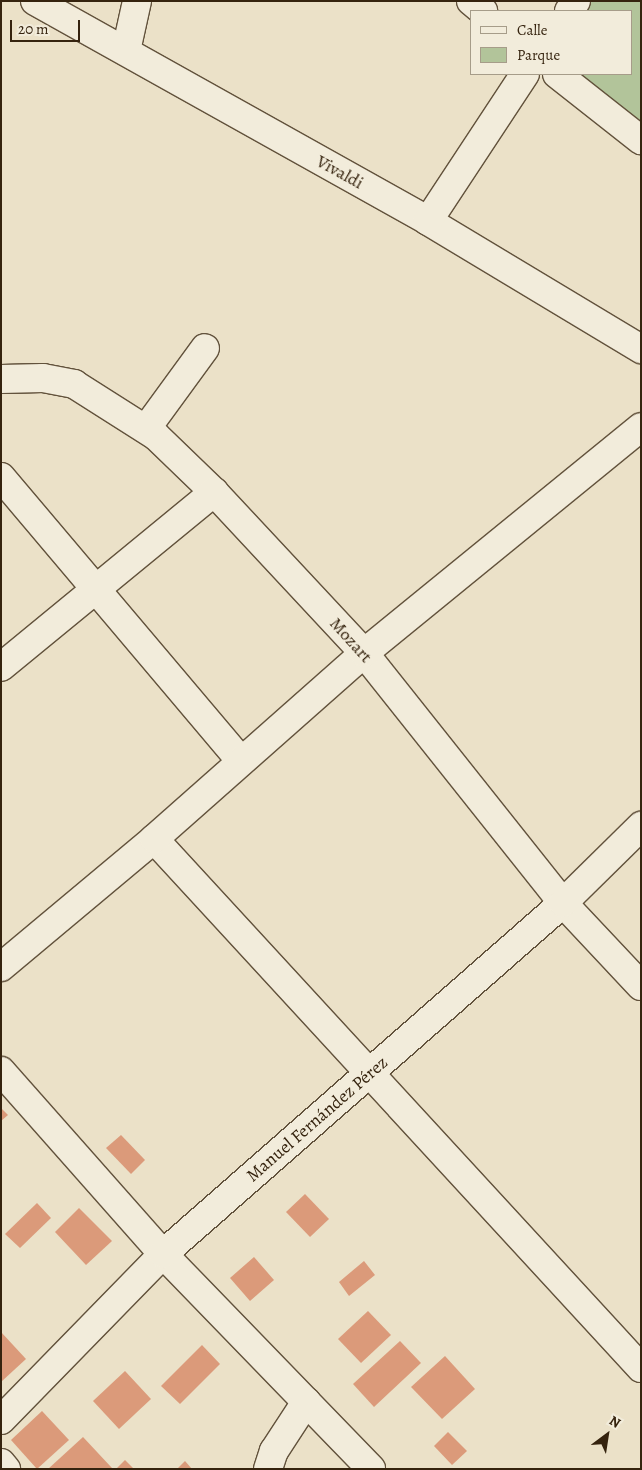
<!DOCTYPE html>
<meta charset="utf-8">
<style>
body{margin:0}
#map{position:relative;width:642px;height:1470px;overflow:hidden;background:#ebe1c8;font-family:Alegreya,serif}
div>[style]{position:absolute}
.green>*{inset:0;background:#b2c49a}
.building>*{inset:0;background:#db9a7a}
.roads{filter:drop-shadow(1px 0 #62523c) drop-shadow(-1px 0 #62523c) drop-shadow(0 1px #62523c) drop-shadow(0 -1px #62523c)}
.minor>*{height:28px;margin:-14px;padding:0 14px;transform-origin:14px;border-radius:14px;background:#f2ecdb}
span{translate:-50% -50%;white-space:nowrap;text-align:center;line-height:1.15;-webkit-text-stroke:4px #f2ecdb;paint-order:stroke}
.street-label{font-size:18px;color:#35230e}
.frame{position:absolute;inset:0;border:2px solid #35230e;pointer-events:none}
.legend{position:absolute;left:470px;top:10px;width:162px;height:65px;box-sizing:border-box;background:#f2ecdb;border:1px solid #a69c89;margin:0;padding:6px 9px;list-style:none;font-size:15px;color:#35230e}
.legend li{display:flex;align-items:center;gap:10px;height:25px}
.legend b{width:25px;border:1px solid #a69c89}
.north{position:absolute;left:582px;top:1410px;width:50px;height:50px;-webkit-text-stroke:4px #f2ecdb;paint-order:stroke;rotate:31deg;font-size:14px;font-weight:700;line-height:20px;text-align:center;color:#35230e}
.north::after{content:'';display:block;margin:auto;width:18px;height:22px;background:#35230e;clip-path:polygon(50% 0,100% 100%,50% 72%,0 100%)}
.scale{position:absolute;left:10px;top:20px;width:70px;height:22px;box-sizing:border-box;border:2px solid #35230e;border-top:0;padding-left:6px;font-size:15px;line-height:18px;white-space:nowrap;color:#35230e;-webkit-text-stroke:4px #f2ecdb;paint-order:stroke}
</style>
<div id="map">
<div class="green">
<i style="clip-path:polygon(585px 1px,641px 1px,641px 138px,560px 74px,631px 74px,631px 11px,578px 11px)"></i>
</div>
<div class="building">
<i style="clip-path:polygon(1px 1108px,8px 1115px,1px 1121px)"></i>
<i style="clip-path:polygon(121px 1135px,145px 1160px,131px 1174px,106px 1148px)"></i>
<i style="clip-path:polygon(305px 1194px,329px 1219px,310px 1237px,286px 1212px)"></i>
<i style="clip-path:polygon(37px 1203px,51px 1218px,20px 1248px,5px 1234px)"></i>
<i style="clip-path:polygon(79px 1208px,112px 1241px,86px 1265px,55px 1232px)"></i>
<i style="clip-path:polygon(254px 1257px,274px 1280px,250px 1301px,230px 1278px)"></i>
<i style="clip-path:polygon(364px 1261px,375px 1275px,349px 1296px,339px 1282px)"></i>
<i style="clip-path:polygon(368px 1311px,391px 1335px,361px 1363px,338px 1339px)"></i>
<i style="clip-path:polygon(1px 1332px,26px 1359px,1px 1382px)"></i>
<i style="clip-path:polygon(400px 1341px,421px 1363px,374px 1407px,353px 1384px)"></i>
<i style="clip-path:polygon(202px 1345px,220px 1364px,180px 1404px,161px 1386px)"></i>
<i style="clip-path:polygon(445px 1356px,475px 1389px,442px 1419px,411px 1387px)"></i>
<i style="clip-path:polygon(125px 1371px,151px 1399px,119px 1429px,93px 1401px)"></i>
<i style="clip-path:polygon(42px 1411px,69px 1440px,37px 1469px,11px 1440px)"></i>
<i style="clip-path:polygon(448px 1432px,467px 1451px,452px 1465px,434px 1446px)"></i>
<i style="clip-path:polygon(83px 1437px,112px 1468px,48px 1469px)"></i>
<i style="clip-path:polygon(125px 1460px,134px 1469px,116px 1469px)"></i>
<i style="clip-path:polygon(185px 1461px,192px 1469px,177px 1469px)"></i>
</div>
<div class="roads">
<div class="minor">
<i style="left:35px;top:1px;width:450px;rotate:29.2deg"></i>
<i style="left:428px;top:221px;width:249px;rotate:31deg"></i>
<i style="left:471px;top:1px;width:16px;rotate:40deg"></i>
<i style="left:569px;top:11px;width:12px;rotate:-55deg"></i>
<i style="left:126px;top:51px;width:51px;rotate:-77.6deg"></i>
<i style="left:557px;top:74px;width:107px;rotate:38.2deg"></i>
<i style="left:428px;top:221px;width:176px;rotate:-56.6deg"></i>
<i style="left:1px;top:379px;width:42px;rotate:-1.4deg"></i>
<i style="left:43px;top:378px;width:32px;rotate:11deg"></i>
<i style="left:74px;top:384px;width:97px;rotate:32.4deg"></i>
<i style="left:156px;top:436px;width:81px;rotate:44deg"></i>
<i style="left:214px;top:492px;width:220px;rotate:47deg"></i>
<i style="left:364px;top:653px;width:320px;rotate:51.5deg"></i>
<i style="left:563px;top:903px;width:114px;rotate:46.8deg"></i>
<i style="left:146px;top:429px;width:100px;rotate:-53.9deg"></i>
<i style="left:1px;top:477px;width:372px;rotate:49.8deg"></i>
<i style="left:1px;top:667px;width:276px;rotate:-39.4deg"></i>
<i style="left:154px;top:839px;width:719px;rotate:47.37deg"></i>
<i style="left:1px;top:967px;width:199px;rotate:-39.9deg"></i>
<i style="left:154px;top:839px;width:281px;rotate:-41.5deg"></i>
<i style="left:364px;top:653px;width:357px;rotate:-39.2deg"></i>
<i style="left:1px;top:1071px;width:244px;rotate:48.5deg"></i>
<i style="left:163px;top:1254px;width:299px;rotate:45.9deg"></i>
<i style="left:1px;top:1420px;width:232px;rotate:-45.7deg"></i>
<i style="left:163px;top:1254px;width:532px;rotate:-41.27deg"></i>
<i style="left:563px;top:903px;width:110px;rotate:-44.6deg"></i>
<i style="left:1px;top:1463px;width:8px;rotate:50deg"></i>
<i style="left:268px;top:1469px;width:19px;rotate:-72deg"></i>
<i style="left:274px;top:1451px;width:59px;rotate:-56.9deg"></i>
</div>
</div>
<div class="street-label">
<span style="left:340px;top:172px;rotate:29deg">Vivaldi</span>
<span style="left:351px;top:640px;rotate:48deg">Mozart</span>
<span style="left:317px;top:1119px;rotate:-41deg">Manuel Fernández Pérez</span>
</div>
<div class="frame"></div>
<ul class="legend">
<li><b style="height:6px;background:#f2ecdb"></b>Calle</li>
<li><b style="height:14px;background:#b2c49a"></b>Parque</li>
</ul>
<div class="north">N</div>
<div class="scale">20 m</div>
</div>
